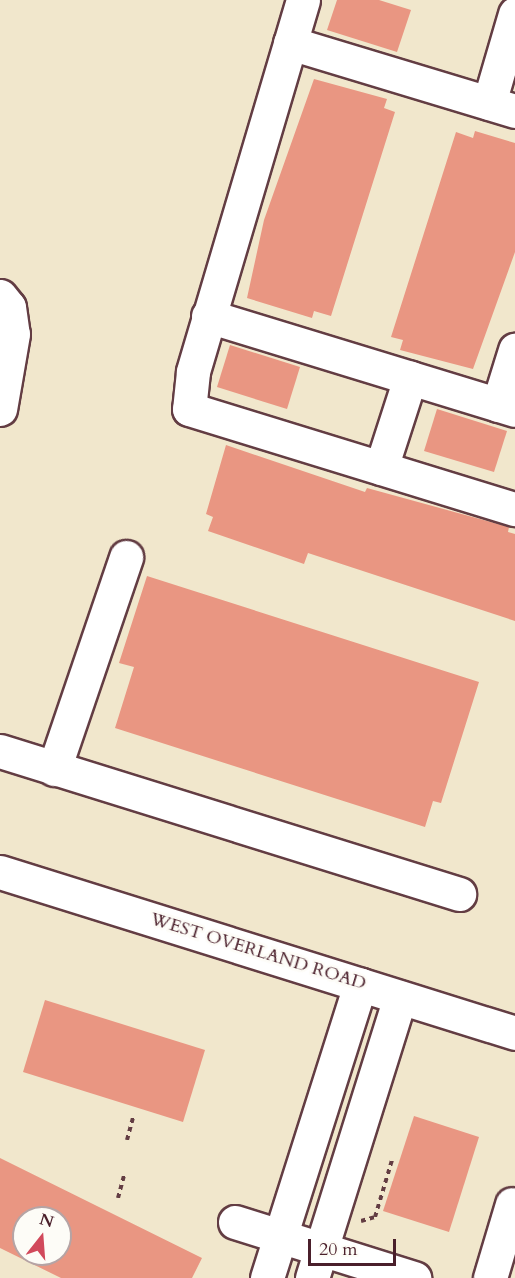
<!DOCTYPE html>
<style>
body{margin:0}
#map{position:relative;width:515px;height:1278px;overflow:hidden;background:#f1e7cc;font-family:Cardo,serif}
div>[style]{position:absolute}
.building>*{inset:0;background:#e99682}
.path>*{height:4px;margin-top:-2px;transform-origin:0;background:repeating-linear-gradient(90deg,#633d43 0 4.5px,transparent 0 9px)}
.roads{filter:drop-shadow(2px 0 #633d43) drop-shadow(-2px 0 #633d43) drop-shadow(0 2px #633d43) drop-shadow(0 -2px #633d43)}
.minor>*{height:33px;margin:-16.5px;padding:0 16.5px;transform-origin:16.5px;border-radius:16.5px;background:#fff}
span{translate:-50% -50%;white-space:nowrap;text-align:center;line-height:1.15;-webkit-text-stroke:5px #fdfcf7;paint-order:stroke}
.street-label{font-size:18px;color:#4a1f2b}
.north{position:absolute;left:12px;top:1206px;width:60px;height:60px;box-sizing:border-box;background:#fdfcf7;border:2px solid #b5a4a5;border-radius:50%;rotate:17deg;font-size:16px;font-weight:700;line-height:24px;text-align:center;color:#4a1f2b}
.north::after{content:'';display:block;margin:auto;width:21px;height:27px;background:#d1495b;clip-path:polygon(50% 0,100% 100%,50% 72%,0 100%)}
.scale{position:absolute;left:308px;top:1239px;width:88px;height:27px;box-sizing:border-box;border:3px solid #4a1f2b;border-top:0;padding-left:8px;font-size:18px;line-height:21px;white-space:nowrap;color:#4a1f2b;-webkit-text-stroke:4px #fdfcf7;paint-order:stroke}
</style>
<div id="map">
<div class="building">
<i style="clip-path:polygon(337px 0,379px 0,411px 10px,397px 52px,327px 30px)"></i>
<i style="clip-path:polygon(314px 79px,387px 99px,384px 108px,395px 112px,331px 316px,314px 311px,312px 318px,247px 298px,264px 220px)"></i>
<i style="clip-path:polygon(475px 131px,515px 143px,515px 252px,473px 369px,400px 350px,403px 340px,391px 337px,456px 132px,473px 138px)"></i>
<i style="clip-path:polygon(230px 345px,300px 367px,287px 409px,217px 387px)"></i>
<i style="clip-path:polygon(437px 409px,507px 431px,494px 472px,424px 451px)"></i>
<i style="clip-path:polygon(226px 445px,365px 492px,367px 488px,509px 527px,508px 532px,515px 534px,515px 621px,308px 553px,304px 564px,208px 531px,213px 517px,206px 514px)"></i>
<i style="clip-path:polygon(147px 576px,479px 682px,441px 803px,433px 801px,425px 827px,115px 728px,134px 667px,119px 663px)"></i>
<i style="clip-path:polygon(45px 1000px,205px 1050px,183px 1122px,23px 1072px)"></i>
<i style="clip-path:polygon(414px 1116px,479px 1137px,449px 1232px,383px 1211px)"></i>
<i style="clip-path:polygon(evenodd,0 1158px,202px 1258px,192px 1278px,61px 1278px,0 1248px,0 1158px,24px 1218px,60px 1218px,60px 1254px,24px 1254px,24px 1218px)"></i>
</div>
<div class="path">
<i style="left:127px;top:1140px;width:23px;rotate:-75deg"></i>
<i style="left:118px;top:1198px;width:24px;rotate:-75deg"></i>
<i style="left:361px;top:1221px;width:15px;rotate:-16deg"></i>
<i style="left:375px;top:1217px;width:59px;rotate:-73.4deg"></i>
</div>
<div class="roads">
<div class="minor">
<i style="left:303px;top:0;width:388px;rotate:106.5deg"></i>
<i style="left:193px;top:372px;width:37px;rotate:96deg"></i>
<i style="left:189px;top:409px;width:341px;rotate:17.1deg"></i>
<i style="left:290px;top:43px;width:235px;rotate:16.8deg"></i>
<i style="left:489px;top:103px;width:93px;rotate:-73.7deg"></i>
<i style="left:0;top:296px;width:14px;rotate:51deg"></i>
<i style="left:9px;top:307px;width:27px;rotate:82deg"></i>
<i style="left:13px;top:334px;width:76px;rotate:99.8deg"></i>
<i style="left:208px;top:316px;width:321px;rotate:17deg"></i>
<i style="left:498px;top:405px;width:58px;rotate:-72.8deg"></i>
<i style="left:381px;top:468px;width:95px;rotate:-72.1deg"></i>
<i style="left:0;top:751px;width:481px;rotate:17.3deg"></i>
<i style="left:54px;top:769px;width:224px;rotate:-71.2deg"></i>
<i style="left:0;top:872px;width:540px;rotate:17.36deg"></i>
<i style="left:235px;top:1222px;width:188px;rotate:17.4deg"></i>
<i style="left:267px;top:1278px;width:308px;rotate:-72.4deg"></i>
<i style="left:312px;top:1278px;width:294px;rotate:-72.6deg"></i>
<i style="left:490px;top:1278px;width:77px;rotate:-73.4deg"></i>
</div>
</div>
<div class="street-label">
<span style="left:258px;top:952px;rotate:17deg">WEST OVERLAND ROAD</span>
</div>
<div class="north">N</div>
<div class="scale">20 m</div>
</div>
